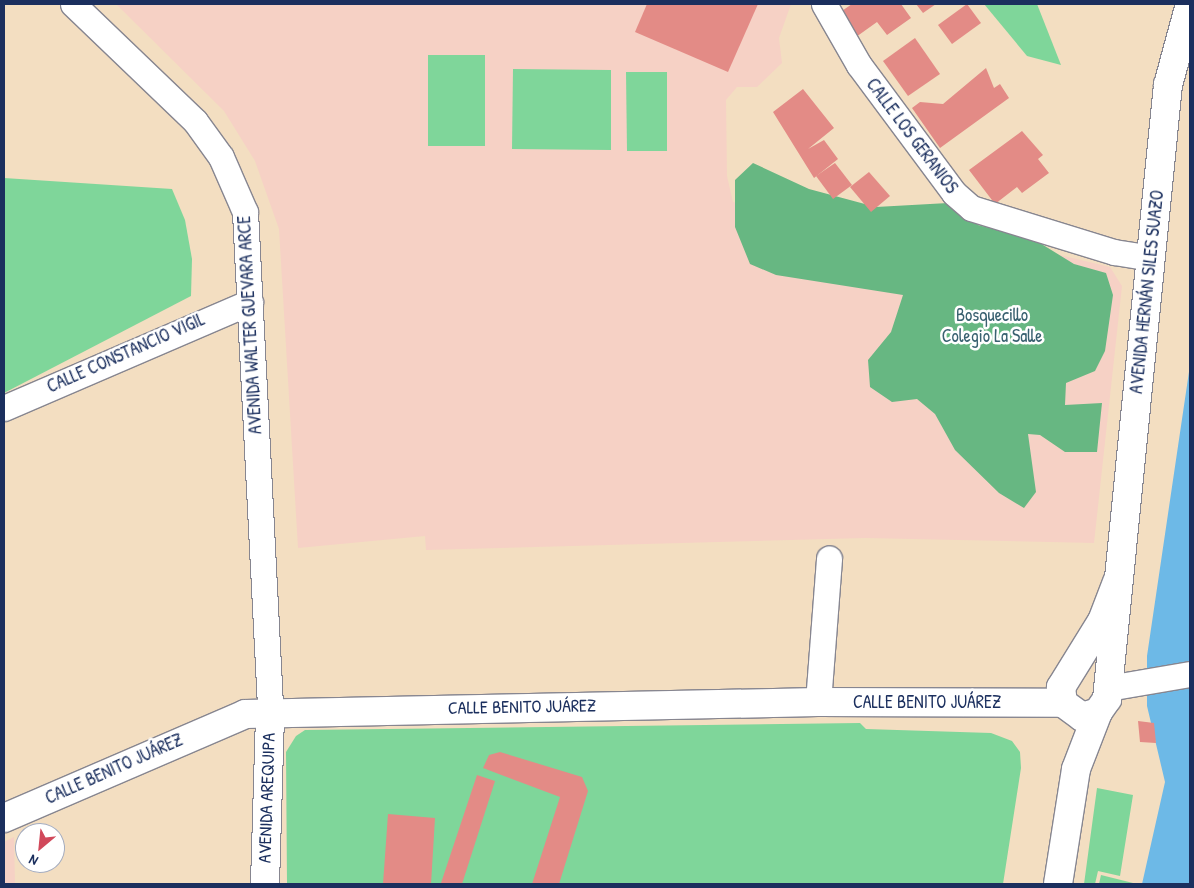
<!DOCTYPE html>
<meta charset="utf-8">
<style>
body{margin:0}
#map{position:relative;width:1194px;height:888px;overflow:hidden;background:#f3dec1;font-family:"Patrick Hand",sans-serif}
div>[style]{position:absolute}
.built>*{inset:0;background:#f6d1c5}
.green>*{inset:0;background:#7fd69a}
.forest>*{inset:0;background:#67b782}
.water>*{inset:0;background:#6db9e7}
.building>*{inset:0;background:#e38b86}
.roads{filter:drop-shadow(1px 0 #878690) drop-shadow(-1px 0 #878690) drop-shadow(0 1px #878690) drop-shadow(0 -1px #878690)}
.minor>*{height:25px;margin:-12.5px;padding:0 12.5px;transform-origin:12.5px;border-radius:12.5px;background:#fff}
.major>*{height:28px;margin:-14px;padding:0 14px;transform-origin:14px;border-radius:14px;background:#fff}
span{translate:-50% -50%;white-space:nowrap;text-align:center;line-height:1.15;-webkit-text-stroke:5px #fff;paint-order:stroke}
.street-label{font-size:18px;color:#1b2f5e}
.park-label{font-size:18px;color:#396170}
.frame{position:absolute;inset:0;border:5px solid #1b2f5e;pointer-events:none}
.north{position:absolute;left:15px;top:823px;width:50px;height:50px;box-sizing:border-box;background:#fff;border:1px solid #a4acbf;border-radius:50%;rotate:208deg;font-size:14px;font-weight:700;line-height:20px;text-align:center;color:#1b2f5e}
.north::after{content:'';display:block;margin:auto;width:18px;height:22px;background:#d1495b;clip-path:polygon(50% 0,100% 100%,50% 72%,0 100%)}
</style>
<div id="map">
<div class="built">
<i style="clip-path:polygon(116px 4px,791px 4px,779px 38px,782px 63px,757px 87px,737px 87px,726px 100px,727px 176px,733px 202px,876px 237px,960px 231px,1110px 267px,1122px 286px,1094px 543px,865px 538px,426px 550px,425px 536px,298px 548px,279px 229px,255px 161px,224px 111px)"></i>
<i style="clip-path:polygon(14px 837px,15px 884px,4px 884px,4px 842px)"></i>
</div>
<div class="green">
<i style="clip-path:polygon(984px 4px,1037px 4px,1061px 65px,1027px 56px)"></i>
<i style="clip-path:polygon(428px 55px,485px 55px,485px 146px,428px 146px)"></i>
<i style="clip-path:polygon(513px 69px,611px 70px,611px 150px,512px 149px)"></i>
<i style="clip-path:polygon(626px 72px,667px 72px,667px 151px,627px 151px)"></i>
<i style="clip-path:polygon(4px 178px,172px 189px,185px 220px,192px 259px,191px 296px,4px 393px)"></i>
<i style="clip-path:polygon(860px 723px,866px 729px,991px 733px,1012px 741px,1020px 752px,1021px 768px,1003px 884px,287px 884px,286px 752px,296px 736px,305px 730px)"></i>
<i style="clip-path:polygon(1097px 788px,1133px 795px,1120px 876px,1098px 871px,1095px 884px,1084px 884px)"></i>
<i style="clip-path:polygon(1101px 875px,1133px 883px,1133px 884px,1099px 884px)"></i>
</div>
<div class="forest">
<i style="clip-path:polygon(753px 163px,809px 189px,876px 207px,948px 203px,978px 225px,1035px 240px,1074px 264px,1106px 273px,1113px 295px,1105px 351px,1095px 371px,1066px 383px,1065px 405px,1102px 403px,1097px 452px,1065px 452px,1040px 435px,1028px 434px,1036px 492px,1024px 508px,999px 493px,955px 450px,935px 414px,917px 399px,892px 402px,870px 387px,868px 360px,891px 332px,903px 295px,776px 275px,750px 264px,735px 227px,735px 180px)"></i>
</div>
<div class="water">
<i style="clip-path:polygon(1190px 365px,1190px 884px,1142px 884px,1165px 782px,1147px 706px,1147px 656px)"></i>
</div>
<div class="building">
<i style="clip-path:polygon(647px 4px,758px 4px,728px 72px,635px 32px)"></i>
<i style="clip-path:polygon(852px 4px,901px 4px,911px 18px,887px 35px,877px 22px,856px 37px,839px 13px)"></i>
<i style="clip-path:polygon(916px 4px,936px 4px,923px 13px)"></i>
<i style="clip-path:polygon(967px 4px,981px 23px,952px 44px,938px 25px)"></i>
<i style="clip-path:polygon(915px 38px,940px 74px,908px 96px,883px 61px)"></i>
<i style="clip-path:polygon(986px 68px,994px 88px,1000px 84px,1009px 98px,940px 148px,912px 108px,920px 102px,943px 104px)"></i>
<i style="clip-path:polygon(803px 89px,834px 128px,808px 149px,824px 140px,838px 159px,814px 178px,773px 112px)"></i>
<i style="clip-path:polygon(1022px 131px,1043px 155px,1038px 159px,1049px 173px,1022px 193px,1017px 187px,995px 204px,969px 170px)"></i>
<i style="clip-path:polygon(835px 163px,852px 185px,833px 199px,816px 176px)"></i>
<i style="clip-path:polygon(869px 172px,890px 196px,871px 212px,850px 187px)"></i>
<i style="clip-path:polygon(1138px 721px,1154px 723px,1156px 743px,1140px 742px)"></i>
<i style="clip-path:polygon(500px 752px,582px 777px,588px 791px,559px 884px,532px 884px,560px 797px,483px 768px,489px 755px)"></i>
<i style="clip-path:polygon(477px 775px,495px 781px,462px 884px,441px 883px)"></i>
<i style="clip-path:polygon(388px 814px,435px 818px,431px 884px,383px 884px)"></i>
</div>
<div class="roads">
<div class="minor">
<i style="left:73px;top:4px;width:169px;rotate:43.8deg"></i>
<i style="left:195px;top:121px;width:44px;rotate:54.2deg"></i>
<i style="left:221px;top:157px;width:60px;rotate:66.4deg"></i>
<i style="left:245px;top:212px;width:500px;rotate:87.1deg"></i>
<i style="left:824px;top:4px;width:70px;rotate:60.2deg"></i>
<i style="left:859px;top:65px;width:159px;rotate:53.4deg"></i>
<i style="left:954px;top:193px;width:23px;rotate:41deg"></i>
<i style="left:971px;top:208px;width:150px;rotate:17.1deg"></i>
<i style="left:1114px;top:252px;width:36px;rotate:9deg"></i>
<i style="left:4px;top:408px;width:268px;rotate:-23.3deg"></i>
<i style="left:1108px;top:688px;width:83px;rotate:-9.7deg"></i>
<i style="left:818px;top:702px;width:144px;rotate:-85.6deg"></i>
</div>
<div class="major">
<i style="left:1117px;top:582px;width:42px;rotate:111deg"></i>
<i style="left:1102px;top:621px;width:78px;rotate:121.8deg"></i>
<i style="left:1061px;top:687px;width:16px;rotate:83deg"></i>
<i style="left:1063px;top:703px;width:24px;rotate:36deg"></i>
<i style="left:1082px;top:717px;width:17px;rotate:-17deg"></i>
<i style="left:1098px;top:712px;width:16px;rotate:-55deg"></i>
<i style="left:1107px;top:699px;width:617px;rotate:-84.33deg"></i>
<i style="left:1168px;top:85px;width:84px;rotate:-74.8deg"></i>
<i style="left:4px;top:818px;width:262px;rotate:-23.3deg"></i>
<i style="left:245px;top:714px;width:573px;rotate:-1.2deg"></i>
<i style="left:818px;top:702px;width:245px;rotate:0.2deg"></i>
<i style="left:265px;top:884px;width:173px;rotate:-88.3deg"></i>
<i style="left:1058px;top:884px;width:116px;rotate:-81.1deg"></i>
<i style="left:1076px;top:769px;width:61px;rotate:-68.9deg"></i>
</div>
</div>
<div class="street-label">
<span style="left:912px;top:136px;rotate:53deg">CALLE LOS GERANIOS</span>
<span style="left:1147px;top:292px;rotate:-84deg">AVENIDA HERNÁN SILES SUAZO</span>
<span style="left:250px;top:325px;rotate:-93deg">AVENIDA WALTER GUEVARA ARCE</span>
<span style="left:126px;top:353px;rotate:-24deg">CALLE CONSTANCIO VIGIL</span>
<span style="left:927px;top:702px">CALLE BENITO JUÁREZ</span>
<span style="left:522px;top:707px;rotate:-1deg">CALLE BENITO JUÁREZ</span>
<span style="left:114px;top:769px;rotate:-24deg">CALLE BENITO JUÁREZ</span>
<span style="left:267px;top:798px;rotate:-88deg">AVENIDA AREQUIPA</span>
</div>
<div class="park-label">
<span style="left:992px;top:326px">Bosquecillo<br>Colegio La Salle</span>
</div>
<div class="frame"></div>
<div class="north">N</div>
</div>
